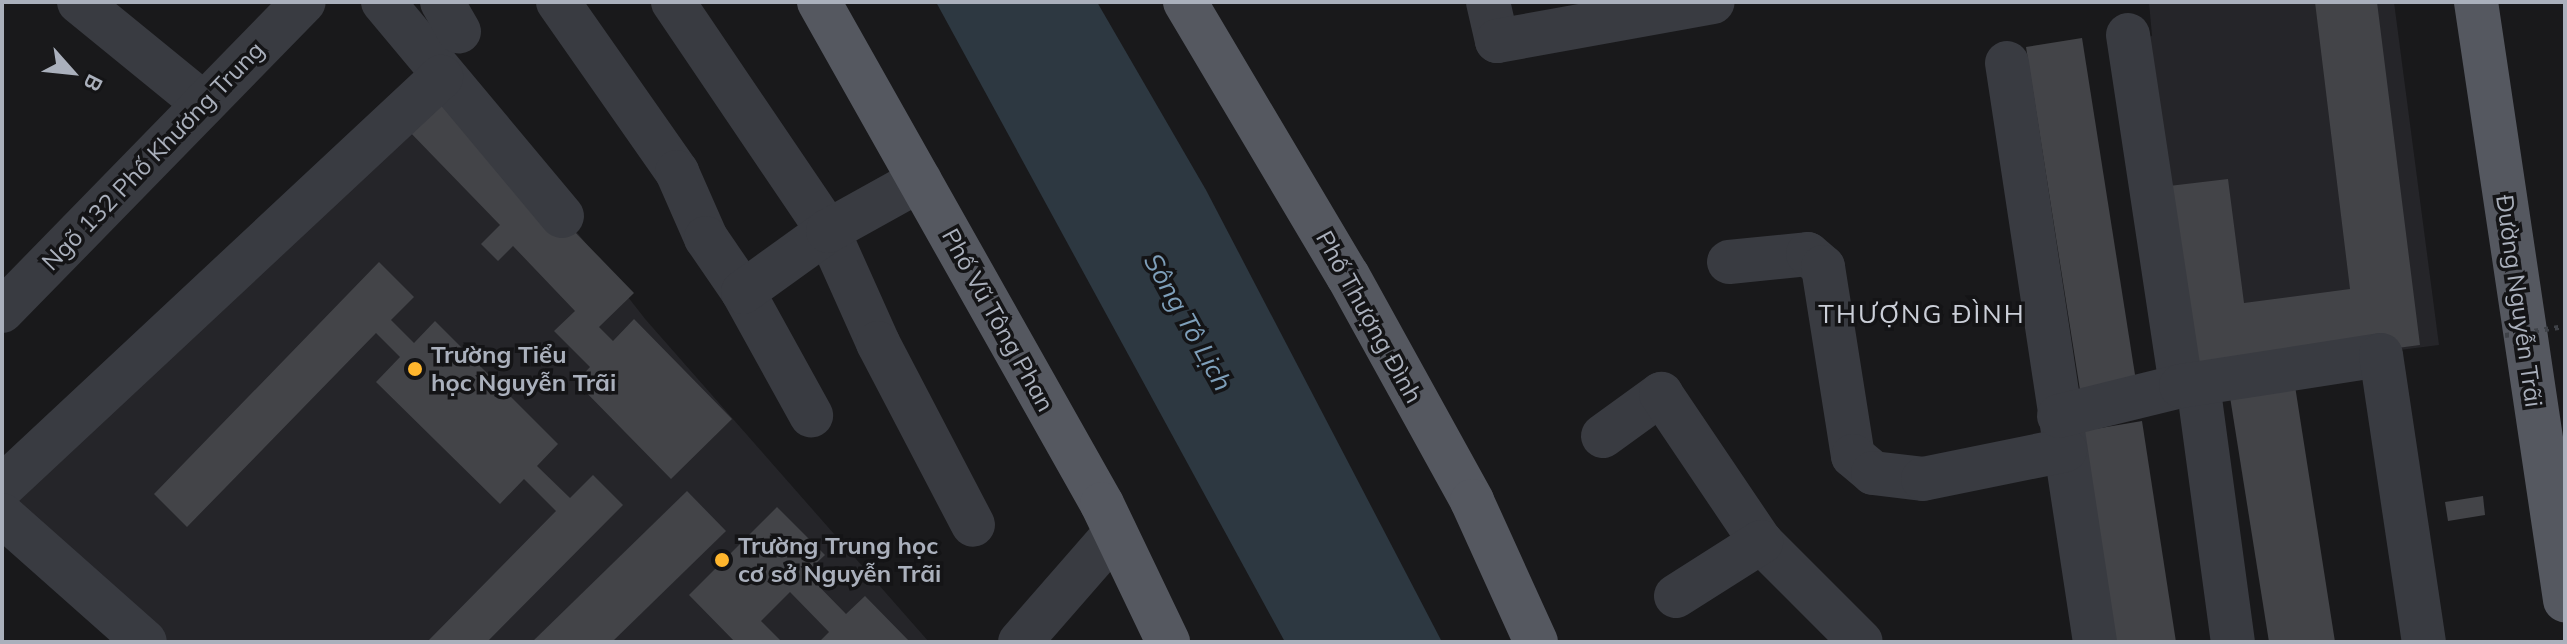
<!DOCTYPE html>
<meta charset="utf-8">
<style>
body{margin:0}
#map{position:relative;width:2567px;height:644px;overflow:hidden;background:#19191b;font-family:Mulish,sans-serif}
div>[style]{position:absolute}
.built>*{inset:0;background:#252529}
.water>*{inset:0;background:#2d3841}
.building>*{inset:0;background:#434448}
.minor>*{height:44px;margin:-22px;padding:0 22px;transform-origin:22px;border-radius:22px;background:#393b41}
.major>*{height:44px;margin:-22px;padding:0 22px;transform-origin:22px;border-radius:22px;background:#555860}
.path-bridge>*{height:5px;margin-top:-2.5px;transform-origin:0;background:repeating-linear-gradient(90deg,#3f4248 0 4px,transparent 0 10px)}
.dots>*{width:22px;height:22px;translate:-50% -50%;box-sizing:border-box;border:4px solid #141416;border-radius:50%}
span{translate:-50% -50%;white-space:nowrap;text-align:center;line-height:1.15;-webkit-text-stroke:7px #141416;paint-order:stroke}
.street-label{font-size:24px;color:#aab0bc}
.poi-label{font-size:24px;color:#aab0bc;font-weight:700}
.left{translate:0 -50%;text-align:left}
.neighbourhood-label{font-size:26px;color:#cbcfd8;letter-spacing:2px}
.water-label{font-size:26px;color:#7e9fba;font-style:italic}
.frame{position:absolute;inset:0;border:4px solid #aab0bc;pointer-events:none}
.north{position:absolute;left:32px;top:32px;width:80px;height:80px;-webkit-text-stroke:6px #141416;paint-order:stroke;rotate:117deg;font-size:22px;font-weight:700;line-height:32px;text-align:center;color:#aab0bc}
.north::after{content:'';display:block;margin:auto;width:28px;height:36px;background:#aab0bc;clip-path:polygon(50% 0,100% 100%,50% 72%,0 100%)}
</style>
<div id="map">
<div class="built">
<i style="clip-path:polygon(2149px 2px,2394px 2px,2439px 345px,2189px 377px,2140px 38px,2152px 36px)"></i>
<i style="clip-path:polygon(454px 76px,646px 320px,929px 642px,158px 642px,3px 500px)"></i>
</div>
<div class="water">
<i style="clip-path:polygon(936px 2px,1097px 2px,1206px 190px,1442px 642px,1285px 642px)"></i>
</div>
<div class="building">
<i style="clip-path:polygon(2315px 2px,2377px 2px,2420px 345px,2192px 375px,2169px 186px,2228px 179px,2244px 303px,2350px 289px)"></i>
<i style="clip-path:polygon(2082px 38px,2136px 381px,2080px 390px,2026px 47px)"></i>
<i style="clip-path:polygon(439px 92px,634px 293px,599px 327px,613px 341px,634px 319px,732px 419px,671px 479px,576px 382px,590px 367px,554px 331px,575px 311px,513px 246px,498px 261px,481px 244px,500px 225px,405px 127px)"></i>
<i style="clip-path:polygon(379px 262px,414px 297px,391px 320px,414px 343px,435px 321px,558px 444px,537px 466px,570px 498px,593px 475px,623px 505px,487px 642px,427px 642px,556px 511px,524px 479px,500px 504px,376px 382px,400px 357px,376px 333px,187px 527px,154px 494px)"></i>
<i style="clip-path:polygon(2295px 386px,2335px 642px,2269px 642px,2230px 397px)"></i>
<i style="clip-path:polygon(2142px 421px,2176px 642px,2109px 642px,2077px 432px)"></i>
<i style="clip-path:polygon(687px 491px,726px 531px,612px 642px,532px 642px)"></i>
<i style="clip-path:polygon(2483px 496px,2485px 515px,2448px 521px,2445px 502px)"></i>
<i style="clip-path:polygon(777px 507px,825px 555px,806px 573px,846px 614px,865px 596px,910px 642px,819px 642px,829px 632px,790px 592px,761px 621px,782px 642px,735px 642px,689px 595px)"></i>
</div>
<div class="minor">
<i style="left:79px;top:2px;width:161px;rotate:39.2deg"></i>
<i style="left:383px;top:2px;width:279px;rotate:50.1deg"></i>
<i style="left:442px;top:2px;width:34px;rotate:60deg"></i>
<i style="left:558px;top:2px;width:208px;rotate:55deg"></i>
<i style="left:677px;top:172px;width:72px;rotate:66.3deg"></i>
<i style="left:706px;top:238px;width:65px;rotate:55.6deg"></i>
<i style="left:743px;top:292px;width:141px;rotate:61.1deg"></i>
<i style="left:673px;top:2px;width:277px;rotate:55.9deg"></i>
<i style="left:828px;top:231px;width:123px;rotate:65.9deg"></i>
<i style="left:878px;top:343px;width:205px;rotate:62.4deg"></i>
<i style="left:1488px;top:2px;width:40px;rotate:77deg"></i>
<i style="left:1497px;top:41px;width:219px;rotate:-10.2deg"></i>
<i style="left:2128px;top:35px;width:355px;rotate:81.4deg"></i>
<i style="left:2007px;top:63px;width:586px;rotate:81.36deg"></i>
<i style="left:1729px;top:262px;width:79px;rotate:-5.8deg"></i>
<i style="left:1808px;top:254px;width:20px;rotate:41deg"></i>
<i style="left:1823px;top:267px;width:191px;rotate:81deg"></i>
<i style="left:1853px;top:456px;width:26px;rotate:40deg"></i>
<i style="left:1873px;top:473px;width:50px;rotate:6.8deg"></i>
<i style="left:1923px;top:479px;width:145px;rotate:-11.5deg"></i>
<i style="left:743px;top:292px;width:105px;rotate:-35.7deg"></i>
<i style="left:828px;top:231px;width:105px;rotate:-29deg"></i>
<i style="left:2px;top:311px;width:432px;rotate:-45.7deg"></i>
<i style="left:2198px;top:384px;width:260px;rotate:82.3deg"></i>
<i style="left:2059px;top:416px;width:126px;rotate:-13.8deg"></i>
<i style="left:2181px;top:386px;width:202px;rotate:-8.8deg"></i>
<i style="left:2381px;top:355px;width:290px;rotate:81.5deg"></i>
<i style="left:1603px;top:436px;width:72px;rotate:-35.9deg"></i>
<i style="left:1661px;top:394px;width:179px;rotate:56deg"></i>
<i style="left:1761px;top:542px;width:141px;rotate:45deg"></i>
<i style="left:2px;top:487px;width:601px;rotate:-43.04deg"></i>
<i style="left:2px;top:515px;width:191px;rotate:41.6deg"></i>
<i style="left:1676px;top:596px;width:101px;rotate:-32.4deg"></i>
<i style="left:1020px;top:642px;width:145px;rotate:-48.9deg"></i>
</div>
<div class="major">
<i style="left:819px;top:2px;width:576px;rotate:60.59deg"></i>
<i style="left:1102px;top:504px;width:153px;rotate:64.4deg"></i>
<i style="left:1185px;top:2px;width:319px;rotate:59.3deg"></i>
<i style="left:1348px;top:276px;width:257px;rotate:61.1deg"></i>
<i style="left:1472px;top:501px;width:155px;rotate:65.6deg"></i>
<i style="left:2476px;top:2px;width:605px;rotate:81.53deg"></i>
</div>
<div class="path-bridge">
<i style="left:2505px;top:335px;width:61px;rotate:-8.5deg"></i>
</div>
<div class="dots">
<i style="left:415px;top:369px;background:#ffb62d"></i>
<i style="left:722px;top:560px;background:#ffb62d"></i>
</div>
<div class="street-label">
<span style="left:153px;top:156px;rotate:-46deg">Ngõ 132 Phố Khương Trung</span>
<span style="left:2519px;top:301px;rotate:82deg">Đường Nguyễn Trãi</span>
<span style="left:1369px;top:317px;rotate:61deg">Phố Thượng Đình</span>
<span style="left:998px;top:320px;rotate:61deg">Phố Vũ Tông Phan</span>
</div>
<div class="poi-label">
<span class="left" style="left:431px;top:369px">Trường Tiểu<br>học Nguyễn Trãi</span>
<span class="left" style="left:738px;top:560px">Trường Trung học<br>cơ sở Nguyễn Trãi</span>
</div>
<div class="neighbourhood-label">
<span style="left:1922px;top:314px">THƯỢNG ĐÌNH</span>
</div>
<div class="water-label">
<span style="left:1188px;top:322px;rotate:61deg">Sông Tô Lịch</span>
</div>
<div class="frame"></div>
<div class="north">B</div>
</div>
